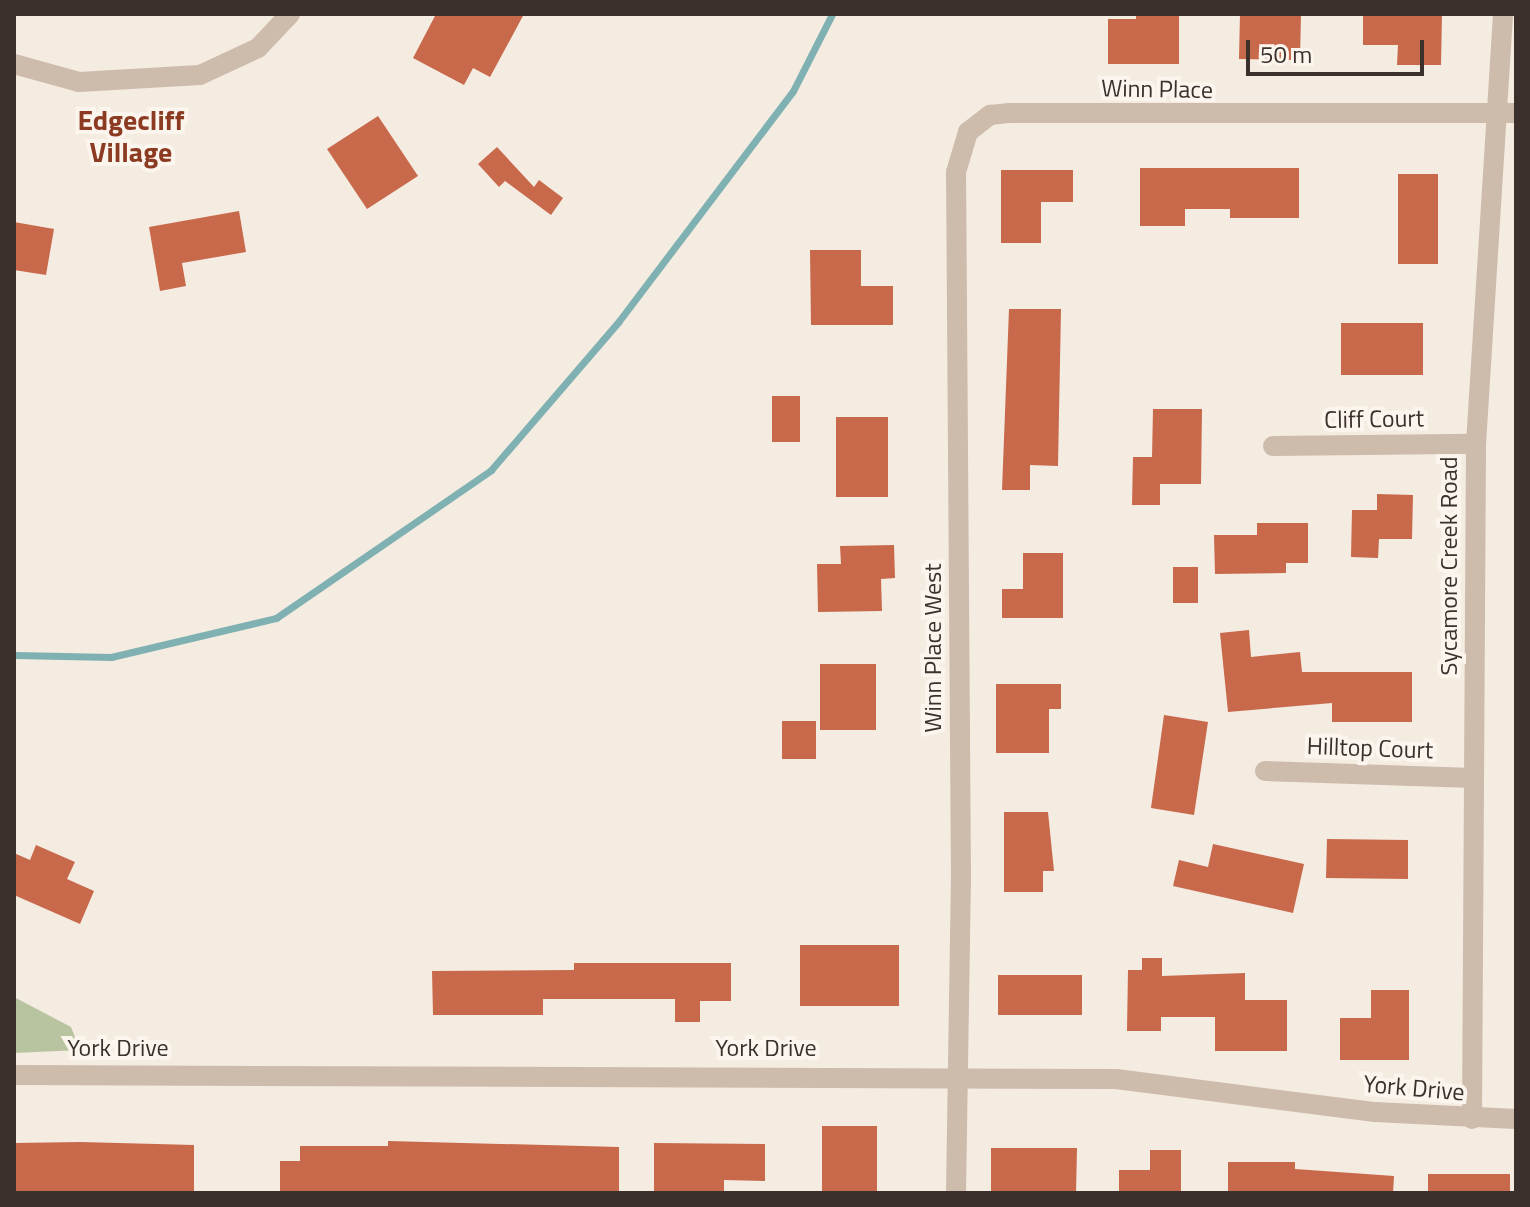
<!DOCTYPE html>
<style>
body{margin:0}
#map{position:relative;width:1530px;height:1207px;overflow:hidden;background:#f4ebe1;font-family:"Titillium Web",sans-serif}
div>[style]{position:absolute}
.green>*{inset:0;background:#b8c4a0}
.stream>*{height:7px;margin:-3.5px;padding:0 3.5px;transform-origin:3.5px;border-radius:3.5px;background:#7fb0b2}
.building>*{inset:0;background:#c8694b}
.minor>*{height:20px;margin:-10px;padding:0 10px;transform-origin:10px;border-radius:10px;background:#cdbbac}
span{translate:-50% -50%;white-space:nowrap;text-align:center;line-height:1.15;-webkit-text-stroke:8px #fbf5ee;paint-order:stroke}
.street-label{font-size:24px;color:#3b302b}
.quarter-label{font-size:28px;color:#8c3b22;font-weight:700}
.frame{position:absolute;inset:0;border:16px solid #3b302b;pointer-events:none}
.scale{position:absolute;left:1246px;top:40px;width:178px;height:36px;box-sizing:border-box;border:4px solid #3b302b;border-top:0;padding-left:10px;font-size:24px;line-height:28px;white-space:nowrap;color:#3b302b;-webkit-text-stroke:6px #fbf5ee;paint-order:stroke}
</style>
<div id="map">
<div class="green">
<i style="clip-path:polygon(14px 997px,71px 1027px,80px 1050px,14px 1053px)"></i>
</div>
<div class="stream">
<i style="left:14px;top:655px;width:97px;rotate:1.2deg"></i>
<i style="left:111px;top:657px;width:170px;rotate:-13.3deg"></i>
<i style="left:276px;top:618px;width:261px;rotate:-34.5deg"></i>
<i style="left:491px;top:470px;width:196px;rotate:-49.3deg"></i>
<i style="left:619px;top:321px;width:288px;rotate:-52.9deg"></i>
<i style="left:793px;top:91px;width:86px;rotate:-63.1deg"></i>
</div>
<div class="building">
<i style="clip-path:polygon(436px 14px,524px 14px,490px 77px,473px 68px,464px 85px,413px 58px)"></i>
<i style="clip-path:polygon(1136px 14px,1179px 14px,1179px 64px,1108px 64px,1108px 19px,1136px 19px)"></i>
<i style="clip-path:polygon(1240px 14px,1301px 14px,1300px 60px,1239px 59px)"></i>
<i style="clip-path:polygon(1363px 14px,1442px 14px,1441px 65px,1397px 65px,1398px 45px,1363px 45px)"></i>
<i style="clip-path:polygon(378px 116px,418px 176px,367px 209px,327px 149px)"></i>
<i style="clip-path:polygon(497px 147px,534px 187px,539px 180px,563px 198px,551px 215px,505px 181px,499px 187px,478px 164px)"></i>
<i style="clip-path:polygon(1140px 168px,1299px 168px,1299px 218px,1230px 218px,1230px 209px,1185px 209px,1185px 226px,1140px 226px)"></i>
<i style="clip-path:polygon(1001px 170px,1073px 170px,1073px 202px,1041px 202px,1041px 243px,1001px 243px)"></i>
<i style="clip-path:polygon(1398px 174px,1438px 174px,1438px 264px,1398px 264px)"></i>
<i style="clip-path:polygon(239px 211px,246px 252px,182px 263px,186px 286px,160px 291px,149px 227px)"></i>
<i style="clip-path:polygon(14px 222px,54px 229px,46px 275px,14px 270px)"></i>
<i style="clip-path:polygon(810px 250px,861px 250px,861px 286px,893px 286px,893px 325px,811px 325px)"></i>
<i style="clip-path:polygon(1009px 309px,1061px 309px,1058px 466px,1030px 465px,1030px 490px,1002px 490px)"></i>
<i style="clip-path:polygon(1341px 323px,1423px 323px,1423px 375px,1341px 375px)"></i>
<i style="clip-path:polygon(772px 396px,800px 396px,800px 442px,772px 442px)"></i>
<i style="clip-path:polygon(1153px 409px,1202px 409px,1201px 484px,1160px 484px,1160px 505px,1132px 505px,1133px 457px,1152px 457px)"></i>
<i style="clip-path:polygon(836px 417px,888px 417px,888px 497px,836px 497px)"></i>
<i style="clip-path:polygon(1377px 494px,1413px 495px,1412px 539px,1379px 539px,1378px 558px,1351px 557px,1352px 510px,1377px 510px)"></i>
<i style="clip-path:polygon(1257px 523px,1308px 523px,1308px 563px,1286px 563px,1286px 573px,1215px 574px,1214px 535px,1257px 535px)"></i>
<i style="clip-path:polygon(894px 545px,895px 578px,881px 579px,882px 611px,818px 612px,817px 564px,841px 564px,840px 546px)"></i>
<i style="clip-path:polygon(1023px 553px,1063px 553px,1063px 618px,1002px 618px,1002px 589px,1023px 589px)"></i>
<i style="clip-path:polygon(1173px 567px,1198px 567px,1198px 603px,1173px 603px)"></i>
<i style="clip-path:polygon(1249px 630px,1251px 657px,1300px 652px,1302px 672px,1412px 672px,1412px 722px,1332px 722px,1332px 703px,1228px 712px,1220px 633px)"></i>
<i style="clip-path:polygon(820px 664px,876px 664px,876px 730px,820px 730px)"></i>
<i style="clip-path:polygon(996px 684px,1061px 684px,1061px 709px,1049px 709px,1049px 753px,996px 753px)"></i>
<i style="clip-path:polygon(1164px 715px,1208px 722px,1194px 815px,1151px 808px)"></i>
<i style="clip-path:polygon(782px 721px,816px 721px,816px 759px,782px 759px)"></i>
<i style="clip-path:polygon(1004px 812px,1048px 812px,1054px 871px,1043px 871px,1043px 892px,1004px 892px)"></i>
<i style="clip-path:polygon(1327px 839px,1408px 840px,1408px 879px,1326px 878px)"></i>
<i style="clip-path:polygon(1213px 844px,1304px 864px,1293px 913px,1173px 886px,1179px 860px,1208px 867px)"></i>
<i style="clip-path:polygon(36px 845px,75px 862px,67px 879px,94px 891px,80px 924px,14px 895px,14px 853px,30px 860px)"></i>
<i style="clip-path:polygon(800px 945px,899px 945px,899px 1006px,800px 1006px)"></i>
<i style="clip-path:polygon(1142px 958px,1162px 958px,1162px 976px,1245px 973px,1245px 1000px,1287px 1000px,1287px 1051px,1215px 1051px,1215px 1017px,1161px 1017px,1161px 1031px,1127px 1031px,1128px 970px,1142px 970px)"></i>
<i style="clip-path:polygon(574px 963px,731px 963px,731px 1001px,700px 1001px,700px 1022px,675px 1022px,675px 999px,543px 999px,543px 1015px,433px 1015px,432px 971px,574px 970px)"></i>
<i style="clip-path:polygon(998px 975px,1082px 975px,1082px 1015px,998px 1015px)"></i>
<i style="clip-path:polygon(1371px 990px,1409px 990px,1409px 1060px,1340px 1060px,1340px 1018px,1371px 1018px)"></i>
<i style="clip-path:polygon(822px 1126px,877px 1126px,877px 1193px,822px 1193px)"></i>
<i style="clip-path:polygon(388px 1141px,619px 1147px,619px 1193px,280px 1193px,280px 1161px,300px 1161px,300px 1146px,388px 1146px)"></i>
<i style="clip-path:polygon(81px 1142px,194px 1145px,194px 1193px,14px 1193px,14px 1143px)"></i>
<i style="clip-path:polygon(654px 1143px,765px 1144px,765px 1181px,724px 1180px,724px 1193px,654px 1193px)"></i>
<i style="clip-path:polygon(991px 1148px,1077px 1148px,1076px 1193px,991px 1193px)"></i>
<i style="clip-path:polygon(1150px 1150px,1181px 1150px,1181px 1193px,1119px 1193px,1119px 1170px,1150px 1170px)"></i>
<i style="clip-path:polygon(1228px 1162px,1295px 1162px,1295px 1169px,1394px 1176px,1393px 1193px,1228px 1193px)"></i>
<i style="clip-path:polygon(1428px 1174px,1510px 1174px,1510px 1193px,1428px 1193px)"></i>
</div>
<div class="minor">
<i style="left:14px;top:64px;width:67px;rotate:15.5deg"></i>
<i style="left:79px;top:82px;width:121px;rotate:-3.3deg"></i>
<i style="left:200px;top:75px;width:64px;rotate:-25deg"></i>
<i style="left:258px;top:48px;width:47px;rotate:-46.7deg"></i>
<i style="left:1273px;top:446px;width:203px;rotate:-0.6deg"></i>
<i style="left:1265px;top:771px;width:208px;rotate:1.9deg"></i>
<i style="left:14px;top:1075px;width:1102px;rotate:0.21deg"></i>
<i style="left:1116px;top:1079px;width:261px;rotate:7.3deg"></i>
<i style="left:1375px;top:1112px;width:141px;rotate:2.8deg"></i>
<i style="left:1472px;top:1119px;width:675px;rotate:-89.66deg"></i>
<i style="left:1476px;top:444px;width:431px;rotate:-86.4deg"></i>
<i style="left:956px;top:1193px;width:312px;rotate:-89.1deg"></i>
<i style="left:961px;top:881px;width:709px;rotate:-90.4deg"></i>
<i style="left:956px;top:172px;width:42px;rotate:-73.3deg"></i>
<i style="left:968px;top:132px;width:28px;rotate:-38deg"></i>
<i style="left:990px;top:115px;width:18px;rotate:-6deg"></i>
<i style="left:1008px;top:113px;width:508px"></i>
</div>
<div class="street-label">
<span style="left:1157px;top:89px;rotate:1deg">Winn Place</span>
<span style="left:1374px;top:419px;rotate:-1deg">Cliff Court</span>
<span style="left:1449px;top:566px;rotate:-90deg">Sycamore Creek Road</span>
<span style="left:933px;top:648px;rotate:-90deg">Winn Place West</span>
<span style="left:1370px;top:748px;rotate:2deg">Hilltop Court</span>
<span style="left:118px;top:1048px">York Drive</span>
<span style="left:766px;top:1048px">York Drive</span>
<span style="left:1414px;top:1088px;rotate:5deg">York Drive</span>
</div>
<div class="quarter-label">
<span style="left:131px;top:136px">Edgecliff<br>Village</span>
</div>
<div class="frame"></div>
<div class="scale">50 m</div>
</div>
